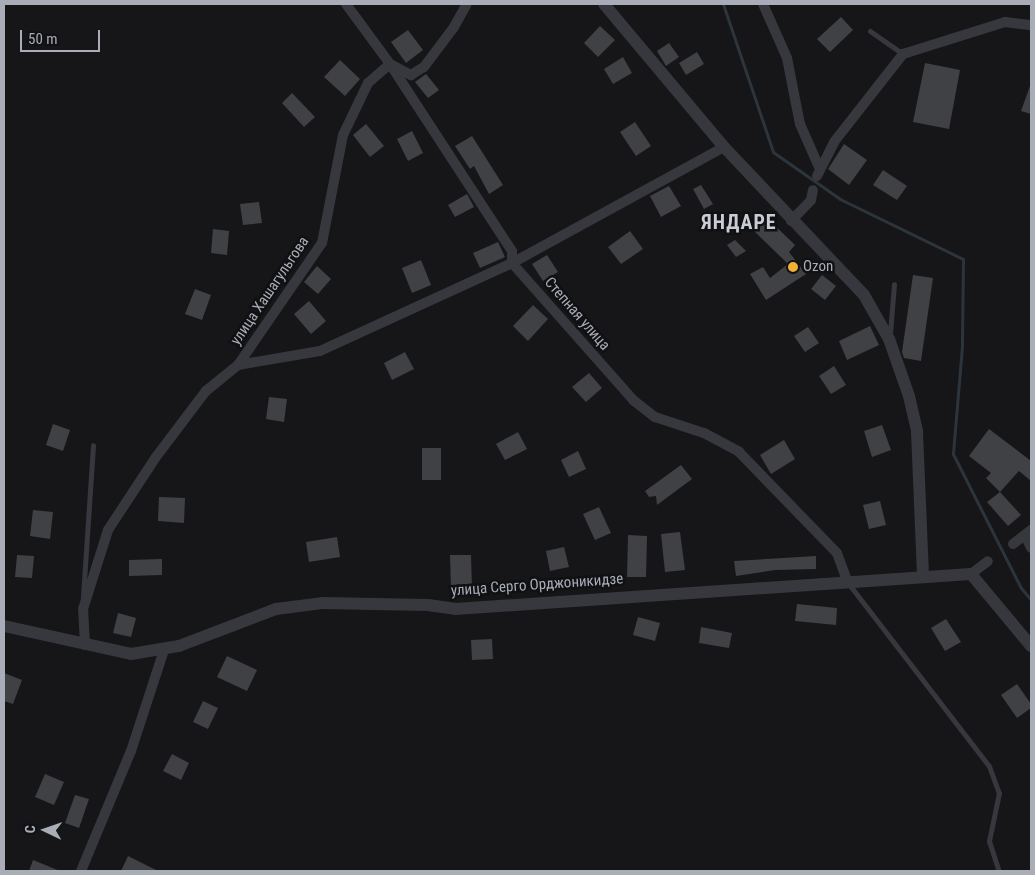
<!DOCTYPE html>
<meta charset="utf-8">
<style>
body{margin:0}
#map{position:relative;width:1035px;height:875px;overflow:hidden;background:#161618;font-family:"Roboto Condensed",sans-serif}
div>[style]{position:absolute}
.stream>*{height:3px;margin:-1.5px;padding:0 1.5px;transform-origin:1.5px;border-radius:1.5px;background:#2c353c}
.building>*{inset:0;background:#404145}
.service>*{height:5px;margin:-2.5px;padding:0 2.5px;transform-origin:2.5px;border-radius:2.5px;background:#37383d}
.minor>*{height:10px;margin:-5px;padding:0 5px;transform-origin:5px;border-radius:5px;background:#37383d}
.tertiary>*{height:12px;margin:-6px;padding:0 6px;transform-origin:6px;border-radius:6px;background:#37383d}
.dots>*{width:14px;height:14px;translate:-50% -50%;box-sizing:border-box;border:2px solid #111113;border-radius:50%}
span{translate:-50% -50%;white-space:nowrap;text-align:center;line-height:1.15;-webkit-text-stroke:5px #111113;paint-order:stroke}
.poi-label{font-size:15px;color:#a8adb8}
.left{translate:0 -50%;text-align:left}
.street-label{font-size:15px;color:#a8adb8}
.district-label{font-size:20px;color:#c9ccd4;font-weight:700;letter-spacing:1px}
.frame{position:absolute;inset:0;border:5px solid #a8adb8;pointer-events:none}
.north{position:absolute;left:20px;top:805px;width:50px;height:50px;-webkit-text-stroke:4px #111113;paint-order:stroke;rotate:273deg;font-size:14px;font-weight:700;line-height:20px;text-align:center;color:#a8adb8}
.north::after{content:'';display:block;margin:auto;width:18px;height:22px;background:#a8adb8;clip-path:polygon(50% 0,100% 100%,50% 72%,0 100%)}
.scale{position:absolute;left:20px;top:30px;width:80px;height:22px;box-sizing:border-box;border:2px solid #a8adb8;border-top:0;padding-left:6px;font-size:15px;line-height:18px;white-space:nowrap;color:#a8adb8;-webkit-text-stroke:4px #111113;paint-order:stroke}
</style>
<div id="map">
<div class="stream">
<i style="left:723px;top:4px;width:156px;rotate:71.3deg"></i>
<i style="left:773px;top:152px;width:82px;rotate:35deg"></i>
<i style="left:840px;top:199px;width:137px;rotate:26deg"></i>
<i style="left:963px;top:259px;width:87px;rotate:90.7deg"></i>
<i style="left:962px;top:346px;width:108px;rotate:94.8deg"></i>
<i style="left:953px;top:454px;width:150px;rotate:63.1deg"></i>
<i style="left:1021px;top:588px;width:16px;rotate:50deg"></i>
</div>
<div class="building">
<i style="clip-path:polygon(841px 17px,853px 30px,830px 52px,817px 39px)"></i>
<i style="clip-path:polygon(600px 26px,615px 40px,598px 57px,584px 43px)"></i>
<i style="clip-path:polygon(408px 30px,423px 50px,406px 63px,391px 42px)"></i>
<i style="clip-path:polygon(669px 43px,679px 57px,666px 66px,657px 51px)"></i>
<i style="clip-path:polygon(697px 52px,704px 64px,686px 75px,679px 63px)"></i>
<i style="clip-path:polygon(623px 57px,632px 73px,613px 84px,604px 69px)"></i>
<i style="clip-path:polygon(340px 60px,360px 79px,345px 96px,324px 77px)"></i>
<i style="clip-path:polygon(925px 63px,960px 70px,949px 129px,913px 122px)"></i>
<i style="clip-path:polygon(426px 74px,439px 90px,428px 98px,415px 82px)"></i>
<i style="clip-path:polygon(1030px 86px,1031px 86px,1031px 114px,1021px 111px)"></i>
<i style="clip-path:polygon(292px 93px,315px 117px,304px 127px,282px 103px)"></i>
<i style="clip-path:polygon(635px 122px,651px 146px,636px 156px,620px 132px)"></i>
<i style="clip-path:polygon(366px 124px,384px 146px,370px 157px,353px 135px)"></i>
<i style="clip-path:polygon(412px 131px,423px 153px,408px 161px,397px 139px)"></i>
<i style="clip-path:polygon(472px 136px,503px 185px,489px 194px,474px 166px,470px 169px,455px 146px)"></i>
<i style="clip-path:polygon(844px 144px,867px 160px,849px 185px,828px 169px)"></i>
<i style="clip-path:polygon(883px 170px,907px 186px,897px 200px,873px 185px)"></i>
<i style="clip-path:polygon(701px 185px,713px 204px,704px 209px,693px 189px)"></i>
<i style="clip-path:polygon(669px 186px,681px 206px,661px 217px,650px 196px)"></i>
<i style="clip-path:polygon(467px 194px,474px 207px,455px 217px,448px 205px)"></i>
<i style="clip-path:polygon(259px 202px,262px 223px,243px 225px,240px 204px)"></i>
<i style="clip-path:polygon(765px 216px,795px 245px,789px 252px,806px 274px,766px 300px,750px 274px,763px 267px,770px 278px,788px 264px,752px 229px)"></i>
<i style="clip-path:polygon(213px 229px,229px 231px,227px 255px,211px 253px)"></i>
<i style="clip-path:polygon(630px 231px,643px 249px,621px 264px,608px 247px)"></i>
<i style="clip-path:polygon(735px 240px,746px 251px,736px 257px,727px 245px)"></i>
<i style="clip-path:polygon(498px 242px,505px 257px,480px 268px,473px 253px)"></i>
<i style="clip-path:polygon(547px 255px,558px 272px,543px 281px,532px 264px)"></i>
<i style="clip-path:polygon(421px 260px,431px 285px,412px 293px,402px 268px)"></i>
<i style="clip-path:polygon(317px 266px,331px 279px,318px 294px,304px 282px)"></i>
<i style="clip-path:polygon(822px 275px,836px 286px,825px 300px,811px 289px)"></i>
<i style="clip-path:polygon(913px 275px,933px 278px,921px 361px,904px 358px,902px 352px)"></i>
<i style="clip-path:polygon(195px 289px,211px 295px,202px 320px,185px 314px)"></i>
<i style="clip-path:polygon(309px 301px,326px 321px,311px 334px,294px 314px)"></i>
<i style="clip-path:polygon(533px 305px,548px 319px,528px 341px,513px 326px)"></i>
<i style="clip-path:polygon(870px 326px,879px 345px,847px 360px,839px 341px)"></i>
<i style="clip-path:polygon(808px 327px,819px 343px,805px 352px,794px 336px)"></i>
<i style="clip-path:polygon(405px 352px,414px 369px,392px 380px,384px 363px)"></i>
<i style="clip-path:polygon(834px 366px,846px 385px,831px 394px,819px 376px)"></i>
<i style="clip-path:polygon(589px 373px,602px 388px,586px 402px,572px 387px)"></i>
<i style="clip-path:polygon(269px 397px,287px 399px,284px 422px,266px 419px)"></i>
<i style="clip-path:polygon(53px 424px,70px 430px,63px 451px,46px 445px)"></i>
<i style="clip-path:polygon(882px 425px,891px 450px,872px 457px,864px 431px)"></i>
<i style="clip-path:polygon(989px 429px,1031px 461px,1031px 481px,1019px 471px,1000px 492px,986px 478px,991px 473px,969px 456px)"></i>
<i style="clip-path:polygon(518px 432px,527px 449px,505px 460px,496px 444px)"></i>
<i style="clip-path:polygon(784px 440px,795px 459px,771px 474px,760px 455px)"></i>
<i style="clip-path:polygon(422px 448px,441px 448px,441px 480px,422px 480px)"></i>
<i style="clip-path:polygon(578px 451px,586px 469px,569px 477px,561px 460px)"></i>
<i style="clip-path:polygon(681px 465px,692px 479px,657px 505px,656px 496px,649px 497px,645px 491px)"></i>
<i style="clip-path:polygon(1000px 492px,1021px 515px,1008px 526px,987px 502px)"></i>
<i style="clip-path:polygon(159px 497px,185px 498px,184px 523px,158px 521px)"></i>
<i style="clip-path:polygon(880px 501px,886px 525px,869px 529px,863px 505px)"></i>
<i style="clip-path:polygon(599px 507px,611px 533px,595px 540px,583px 514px)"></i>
<i style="clip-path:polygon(33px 510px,53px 512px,50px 539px,30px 536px)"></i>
<i style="clip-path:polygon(680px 532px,685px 570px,665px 572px,661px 534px)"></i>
<i style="clip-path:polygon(628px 535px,647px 536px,646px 577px,627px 577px)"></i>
<i style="clip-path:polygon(337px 537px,340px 557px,309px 562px,306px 542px)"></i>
<i style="clip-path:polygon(564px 547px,569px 567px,550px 571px,546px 551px)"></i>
<i style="clip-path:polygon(17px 555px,34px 556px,32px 578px,15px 577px)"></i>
<i style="clip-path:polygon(450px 555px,471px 555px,472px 588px,451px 589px)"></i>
<i style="clip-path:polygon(816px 556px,816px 569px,775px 570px,736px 576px,734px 561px)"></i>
<i style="clip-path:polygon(162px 559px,162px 575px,129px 576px,129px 560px)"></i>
<i style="clip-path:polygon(797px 604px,837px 608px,836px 625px,795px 621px)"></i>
<i style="clip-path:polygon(118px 613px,136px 618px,131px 637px,113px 633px)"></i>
<i style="clip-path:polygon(638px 617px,660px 623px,655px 641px,633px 635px)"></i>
<i style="clip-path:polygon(946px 619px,961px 642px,945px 651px,931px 628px)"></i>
<i style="clip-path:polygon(701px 627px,732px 633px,729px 648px,699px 643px)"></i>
<i style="clip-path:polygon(492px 639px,493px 659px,472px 660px,471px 640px)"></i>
<i style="clip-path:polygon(227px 656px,257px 670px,247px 691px,217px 677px)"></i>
<i style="clip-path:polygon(4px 673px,22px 680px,13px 704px,4px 701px)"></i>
<i style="clip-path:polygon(1017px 684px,1031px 704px,1031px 708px,1017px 718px,1001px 695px)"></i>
<i style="clip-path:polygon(203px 701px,218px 708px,208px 729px,193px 722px)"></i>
<i style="clip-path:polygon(172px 754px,189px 763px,181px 780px,163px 771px)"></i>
<i style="clip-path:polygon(45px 774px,64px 782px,54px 805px,35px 797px)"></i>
<i style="clip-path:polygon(75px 795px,89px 799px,79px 828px,65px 823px)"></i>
<i style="clip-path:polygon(128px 856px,158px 871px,121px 871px)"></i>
<i style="clip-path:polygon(33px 860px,60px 871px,29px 871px)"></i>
</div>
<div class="service">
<i style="left:870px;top:31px;width:40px;rotate:34.9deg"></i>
<i style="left:890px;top:333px;width:49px;rotate:-85.3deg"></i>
<i style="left:848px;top:583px;width:231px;rotate:52.4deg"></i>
<i style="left:989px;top:766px;width:29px;rotate:70deg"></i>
<i style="left:999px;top:793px;width:49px;rotate:101.8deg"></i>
<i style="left:989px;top:841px;width:32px;rotate:72deg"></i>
<i style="left:83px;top:596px;width:151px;rotate:-86.2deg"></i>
</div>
<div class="minor">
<i style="left:346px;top:4px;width:74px;rotate:53.7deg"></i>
<i style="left:390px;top:64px;width:223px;rotate:56.9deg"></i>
<i style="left:512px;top:251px;width:12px;rotate:90deg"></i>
<i style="left:512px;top:263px;width:183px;rotate:48.5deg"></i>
<i style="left:633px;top:400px;width:28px;rotate:38deg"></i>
<i style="left:655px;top:417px;width:52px;rotate:18.1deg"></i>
<i style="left:704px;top:433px;width:40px;rotate:28deg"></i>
<i style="left:739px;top:452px;width:141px;rotate:45.9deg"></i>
<i style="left:837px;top:553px;width:30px;rotate:70deg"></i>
<i style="left:763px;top:4px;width:59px;rotate:66deg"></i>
<i style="left:787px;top:58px;width:67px;rotate:78.9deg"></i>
<i style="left:800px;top:124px;width:47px;rotate:66.2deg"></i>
<i style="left:817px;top:176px;width:38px;rotate:-63deg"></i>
<i style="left:834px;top:142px;width:112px;rotate:-51.9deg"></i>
<i style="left:903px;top:54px;width:107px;rotate:-17.4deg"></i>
<i style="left:1005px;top:22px;width:26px;rotate:7deg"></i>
<i style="left:791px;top:221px;width:29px;rotate:-46deg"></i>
<i style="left:811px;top:200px;width:10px;rotate:-79deg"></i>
<i style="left:238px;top:365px;width:148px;rotate:-55.5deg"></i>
<i style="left:322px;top:243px;width:110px;rotate:-79deg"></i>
<i style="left:343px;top:135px;width:58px;rotate:-64.3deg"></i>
<i style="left:368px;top:83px;width:29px;rotate:-41deg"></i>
<i style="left:390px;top:64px;width:24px;rotate:28deg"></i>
<i style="left:411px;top:75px;width:15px;rotate:-32deg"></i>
<i style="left:424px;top:67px;width:50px;rotate:-53.1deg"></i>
<i style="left:454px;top:27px;width:26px;rotate:-61deg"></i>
<i style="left:1025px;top:535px;width:14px;rotate:65deg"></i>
<i style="left:1013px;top:544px;width:23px;rotate:-38deg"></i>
<i style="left:971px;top:574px;width:21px;rotate:-37deg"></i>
<i style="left:85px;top:645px;width:36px;rotate:-93deg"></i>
<i style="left:83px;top:609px;width:83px;rotate:-72.4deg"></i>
<i style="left:108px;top:530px;width:87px;rotate:-56.7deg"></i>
<i style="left:156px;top:457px;width:83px;rotate:-52.9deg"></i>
<i style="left:206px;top:391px;width:41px;rotate:-39.1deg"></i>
<i style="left:238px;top:365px;width:83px;rotate:-9.7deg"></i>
<i style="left:320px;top:351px;width:211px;rotate:-24.6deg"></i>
<i style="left:512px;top:263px;width:242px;rotate:-28.7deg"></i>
<i style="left:81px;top:871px;width:130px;rotate:-67.4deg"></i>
<i style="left:131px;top:751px;width:106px;rotate:-71.9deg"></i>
</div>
<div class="tertiary">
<i style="left:604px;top:4px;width:187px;rotate:50deg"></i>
<i style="left:724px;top:147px;width:204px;rotate:46.6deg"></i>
<i style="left:864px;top:295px;width:51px;rotate:60.4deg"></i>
<i style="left:889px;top:339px;width:60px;rotate:70.7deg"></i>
<i style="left:909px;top:396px;width:37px;rotate:77deg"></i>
<i style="left:917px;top:432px;width:144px;rotate:87.6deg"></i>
<i style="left:4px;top:626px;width:130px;rotate:12.4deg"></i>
<i style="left:131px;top:654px;width:49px;rotate:-9.5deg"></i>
<i style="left:179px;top:646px;width:104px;rotate:-20.9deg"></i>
<i style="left:276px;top:609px;width:46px;rotate:-7.4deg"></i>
<i style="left:322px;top:603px;width:106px;rotate:1.1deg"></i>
<i style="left:428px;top:605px;width:27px;rotate:8deg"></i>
<i style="left:455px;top:609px;width:517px;rotate:-3.88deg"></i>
<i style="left:971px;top:574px;width:94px;rotate:50.2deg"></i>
</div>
<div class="dots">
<i style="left:793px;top:267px;background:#f2b134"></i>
</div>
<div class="poi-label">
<span class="left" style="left:803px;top:267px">Ozon</span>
</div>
<div class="street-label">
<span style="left:270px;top:291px;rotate:-56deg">улица Хашагульгова</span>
<span style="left:577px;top:314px;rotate:49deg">Степная улица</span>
<span style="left:537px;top:585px;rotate:-4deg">улица Серго Орджоникидзе</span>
</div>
<div class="district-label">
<span style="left:739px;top:222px">ЯНДАРЕ</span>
</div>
<div class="frame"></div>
<div class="north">С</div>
<div class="scale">50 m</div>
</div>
